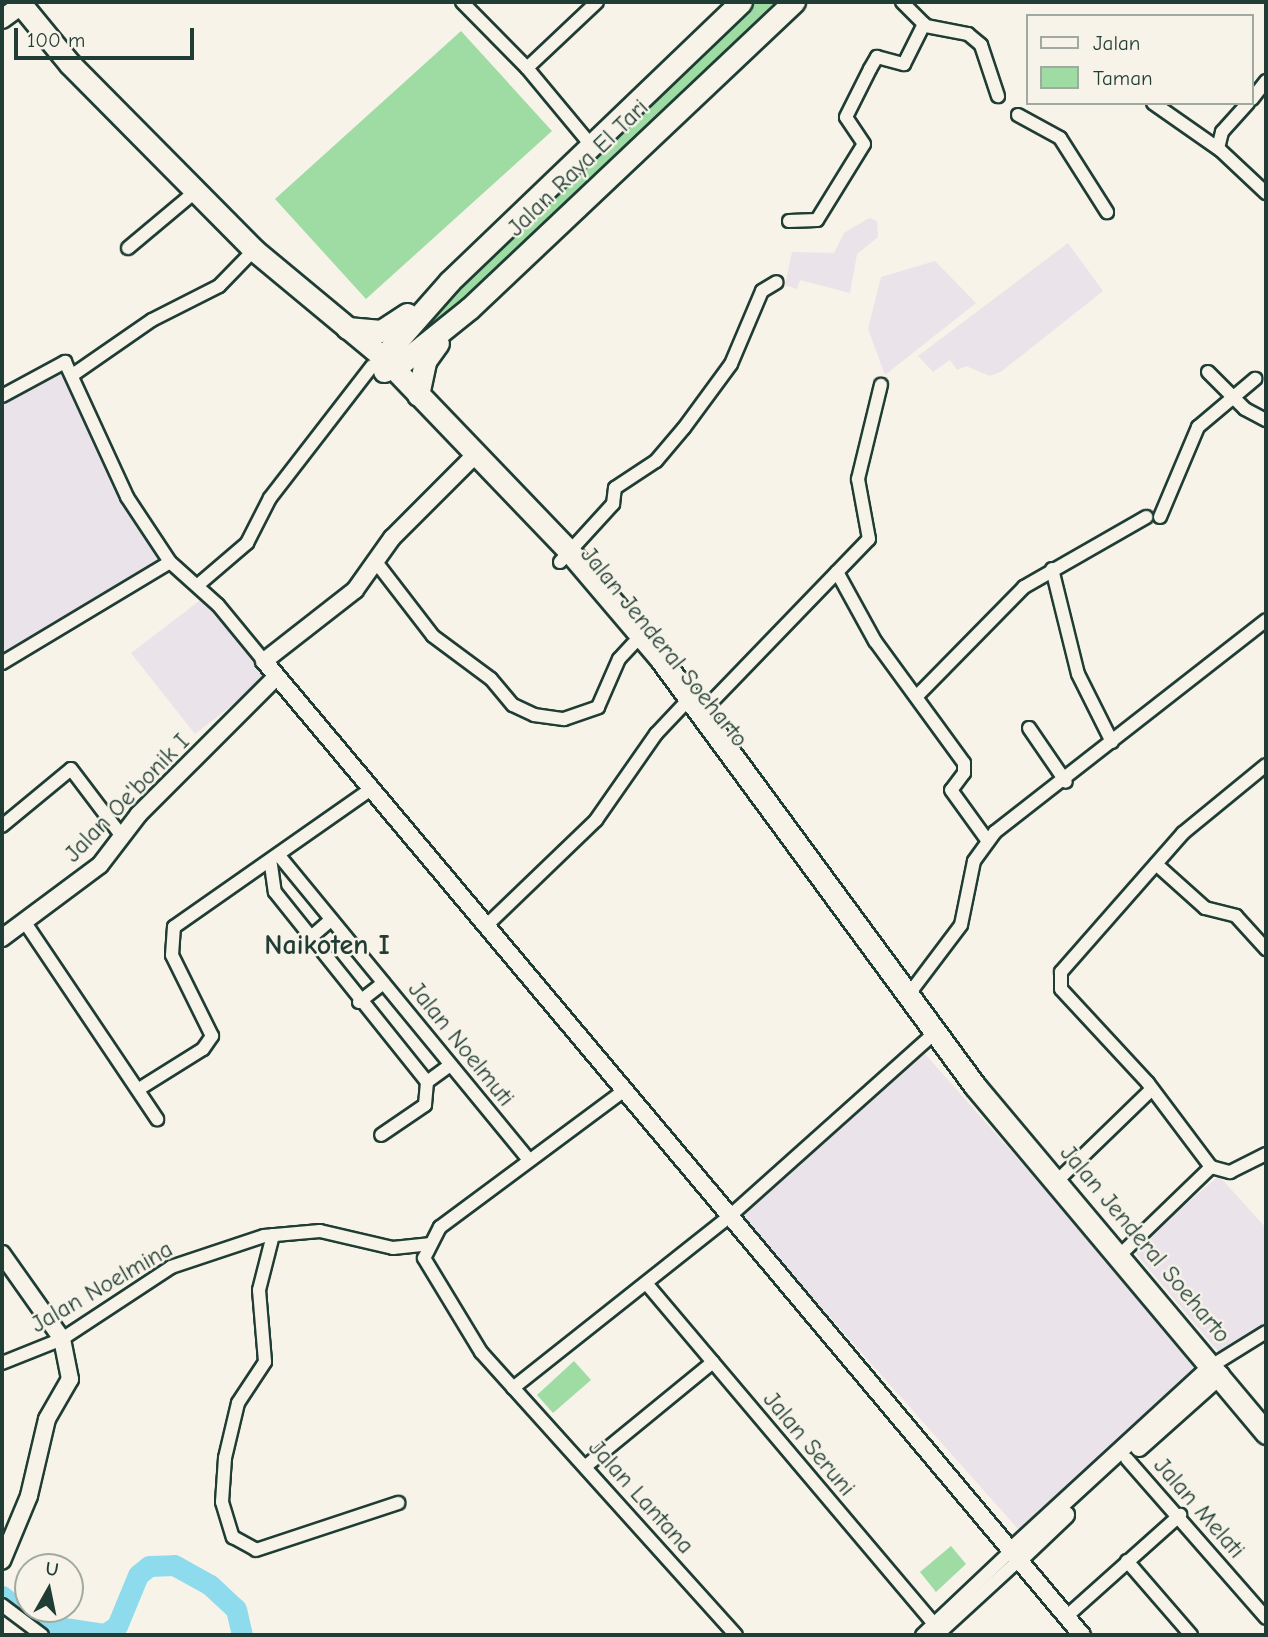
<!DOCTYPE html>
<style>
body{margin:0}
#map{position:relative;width:1268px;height:1637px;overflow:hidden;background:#f7f3e8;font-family:"Comic Neue",sans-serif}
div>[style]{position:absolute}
.built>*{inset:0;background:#eae3ea}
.green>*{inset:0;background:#9edca4}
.river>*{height:21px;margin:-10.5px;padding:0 10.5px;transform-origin:10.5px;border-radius:10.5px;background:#8edbed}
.roads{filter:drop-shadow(2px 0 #1f3d34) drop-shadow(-2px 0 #1f3d34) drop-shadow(0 2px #1f3d34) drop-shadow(0 -2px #1f3d34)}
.minor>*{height:12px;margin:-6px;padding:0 6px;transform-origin:6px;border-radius:6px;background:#f7f3e8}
.tertiary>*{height:16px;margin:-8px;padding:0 8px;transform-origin:8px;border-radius:8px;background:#f7f3e8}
.secondary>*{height:18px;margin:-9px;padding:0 9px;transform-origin:9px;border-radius:9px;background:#f7f3e8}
.primary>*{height:21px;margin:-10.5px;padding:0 10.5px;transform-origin:10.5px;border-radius:10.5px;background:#f7f3e8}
span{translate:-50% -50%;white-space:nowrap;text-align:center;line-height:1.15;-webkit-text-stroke:5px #f7f3e8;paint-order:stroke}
.street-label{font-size:24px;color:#1f3d34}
.quarter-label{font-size:28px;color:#1f3d34;font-weight:700}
.frame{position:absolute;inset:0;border:4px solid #1f3d34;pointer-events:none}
.legend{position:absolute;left:1026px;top:14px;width:228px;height:91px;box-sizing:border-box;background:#f7f3e8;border:2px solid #a1aaa0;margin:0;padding:9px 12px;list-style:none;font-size:21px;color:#1f3d34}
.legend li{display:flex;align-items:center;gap:14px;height:35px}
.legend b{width:35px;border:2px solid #a1aaa0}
.north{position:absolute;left:14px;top:1553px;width:70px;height:70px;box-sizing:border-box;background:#f7f3e8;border:2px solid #a1aaa0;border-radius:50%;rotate:9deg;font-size:19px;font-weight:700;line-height:28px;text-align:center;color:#1f3d34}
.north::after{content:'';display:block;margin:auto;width:24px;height:32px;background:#1f3d34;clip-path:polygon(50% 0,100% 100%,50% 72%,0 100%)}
.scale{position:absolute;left:14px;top:28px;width:180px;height:32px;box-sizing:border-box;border:4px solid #1f3d34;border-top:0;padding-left:9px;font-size:21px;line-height:24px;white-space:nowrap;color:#1f3d34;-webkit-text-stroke:5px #f7f3e8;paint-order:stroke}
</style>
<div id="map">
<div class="built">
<i style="clip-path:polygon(869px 218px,877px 221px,878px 237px,857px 254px,850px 293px,800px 280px,797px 289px,785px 285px,792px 252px,834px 253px,844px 233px)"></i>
<i style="clip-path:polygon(1068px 243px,1103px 291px,1002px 371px,990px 376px,966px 366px,957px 370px,950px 360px,933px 372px,918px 356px)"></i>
<i style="clip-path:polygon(935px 261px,976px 303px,885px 375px,868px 329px,881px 277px)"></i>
<i style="clip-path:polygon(54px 370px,69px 374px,112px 475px,164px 562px,2px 658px,2px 401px)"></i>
<i style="clip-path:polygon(207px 595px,270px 676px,195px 734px,131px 653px)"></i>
<i style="clip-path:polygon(925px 1054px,1203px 1367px,1018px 1529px,740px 1216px)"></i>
<i style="clip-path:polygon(1219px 1176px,1266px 1228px,1266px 1327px,1225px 1360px,1132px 1249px)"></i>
</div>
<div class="green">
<i style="clip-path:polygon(754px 2px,787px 2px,504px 272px,405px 348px,476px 270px)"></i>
<i style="clip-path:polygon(461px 31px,552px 131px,366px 299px,275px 199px)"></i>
<i style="clip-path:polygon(574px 1361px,591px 1380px,553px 1413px,537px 1395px)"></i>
<i style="clip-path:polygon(951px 1546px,966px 1564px,936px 1592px,920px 1572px)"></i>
</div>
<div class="river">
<i style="left:2px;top:1596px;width:46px;rotate:37.9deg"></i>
<i style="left:38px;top:1624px;width:68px;rotate:8.5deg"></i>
<i style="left:105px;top:1634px;width:14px;rotate:-34deg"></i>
<i style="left:117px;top:1626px;width:55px;rotate:-67.6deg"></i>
<i style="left:138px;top:1575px;width:14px;rotate:-39deg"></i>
<i style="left:149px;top:1566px;width:25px;rotate:-2deg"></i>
<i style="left:174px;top:1565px;width:41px;rotate:29.1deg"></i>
<i style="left:210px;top:1585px;width:35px;rotate:43deg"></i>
<i style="left:236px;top:1609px;width:27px;rotate:77deg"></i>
</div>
<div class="roads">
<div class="minor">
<i style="left:462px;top:2px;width:93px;rotate:45.4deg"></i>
<i style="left:527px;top:68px;width:96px;rotate:-43.3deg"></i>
<i style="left:902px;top:2px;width:34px;rotate:45deg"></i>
<i style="left:926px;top:26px;width:43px;rotate:10.8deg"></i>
<i style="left:968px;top:34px;width:17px;rotate:40deg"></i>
<i style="left:981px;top:45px;width:54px;rotate:71.6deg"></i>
<i style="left:527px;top:68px;width:99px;rotate:50.3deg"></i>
<i style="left:1252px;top:99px;width:23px;rotate:-52deg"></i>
<i style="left:1153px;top:103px;width:82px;rotate:35deg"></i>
<i style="left:1248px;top:103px;width:39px;rotate:132deg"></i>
<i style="left:1222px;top:132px;width:16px;rotate:104deg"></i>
<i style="left:1218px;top:148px;width:66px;rotate:43.2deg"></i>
<i style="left:1018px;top:115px;width:48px;rotate:28.7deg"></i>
<i style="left:1060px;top:138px;width:88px;rotate:57.6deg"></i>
<i style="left:789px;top:221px;width:28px;rotate:-2deg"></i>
<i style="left:817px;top:220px;width:89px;rotate:-58.3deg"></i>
<i style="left:864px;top:144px;width:32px;rotate:-124deg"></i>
<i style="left:846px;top:117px;width:54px;rotate:-63.4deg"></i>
<i style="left:870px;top:69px;width:14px;rotate:-60deg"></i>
<i style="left:877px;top:57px;width:28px;rotate:15deg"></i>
<i style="left:904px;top:64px;width:45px;rotate:-63.4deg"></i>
<i style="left:128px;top:248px;width:90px;rotate:-40deg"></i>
<i style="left:1208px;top:372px;width:52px;rotate:45deg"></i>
<i style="left:1245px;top:409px;width:24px;rotate:28deg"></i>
<i style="left:74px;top:374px;width:95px;rotate:-34.7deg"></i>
<i style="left:152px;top:320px;width:75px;rotate:-26.9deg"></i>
<i style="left:219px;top:286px;width:50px;rotate:-45.8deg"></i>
<i style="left:2px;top:396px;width:72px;rotate:-28.4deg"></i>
<i style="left:65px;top:362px;width:149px;rotate:65.3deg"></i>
<i style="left:127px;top:497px;width:78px;rotate:56.5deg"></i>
<i style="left:170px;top:562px;width:64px;rotate:41.9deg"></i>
<i style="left:218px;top:605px;width:72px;rotate:50.6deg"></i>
<i style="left:1160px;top:517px;width:98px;rotate:-67.1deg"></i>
<i style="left:1198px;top:427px;width:75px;rotate:-40.1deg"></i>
<i style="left:376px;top:562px;width:93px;rotate:52.4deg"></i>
<i style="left:433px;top:636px;width:72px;rotate:36.6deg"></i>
<i style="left:491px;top:679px;width:34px;rotate:50deg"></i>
<i style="left:513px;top:705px;width:23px;rotate:25deg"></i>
<i style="left:534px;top:715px;width:30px;rotate:8deg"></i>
<i style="left:564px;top:719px;width:36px;rotate:-19deg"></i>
<i style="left:598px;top:707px;width:52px;rotate:-66.4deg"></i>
<i style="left:619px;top:659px;width:21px;rotate:-47deg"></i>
<i style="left:560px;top:562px;width:79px;rotate:-47.6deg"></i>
<i style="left:613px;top:504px;width:16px;rotate:-83deg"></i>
<i style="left:615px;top:488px;width:49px;rotate:-33.4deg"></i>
<i style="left:656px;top:461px;width:43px;rotate:-49.7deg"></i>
<i style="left:684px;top:428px;width:79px;rotate:-53.7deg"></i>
<i style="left:731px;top:364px;width:79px;rotate:-67deg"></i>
<i style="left:762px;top:291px;width:17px;rotate:-31deg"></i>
<i style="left:1052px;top:569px;width:108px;rotate:76.1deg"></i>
<i style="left:1078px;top:674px;width:76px;rotate:63.4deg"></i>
<i style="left:837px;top:572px;width:79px;rotate:61.2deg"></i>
<i style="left:875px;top:641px;width:151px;rotate:53.9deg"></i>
<i style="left:964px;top:763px;width:10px;rotate:90deg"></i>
<i style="left:964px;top:773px;width:21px;rotate:127deg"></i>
<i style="left:951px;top:790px;width:62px;rotate:54.2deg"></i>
<i style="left:198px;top:585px;width:65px;rotate:-40.6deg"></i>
<i style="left:247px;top:543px;width:51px;rotate:-62.9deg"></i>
<i style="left:270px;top:498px;width:167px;rotate:-52.3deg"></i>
<i style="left:2px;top:663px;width:196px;rotate:-31deg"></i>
<i style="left:917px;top:696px;width:153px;rotate:-45.5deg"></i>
<i style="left:1024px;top:587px;width:141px;rotate:-29.8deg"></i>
<i style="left:698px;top:716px;width:246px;rotate:-46deg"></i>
<i style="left:869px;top:539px;width:61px;rotate:-100.4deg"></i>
<i style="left:858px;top:479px;width:97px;rotate:-76.3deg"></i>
<i style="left:1029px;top:728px;width:65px;rotate:55.6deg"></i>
<i style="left:2px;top:826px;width:89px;rotate:-39.6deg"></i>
<i style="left:71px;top:769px;width:83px;rotate:52.9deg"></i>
<i style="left:281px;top:858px;width:391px;rotate:50.6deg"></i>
<i style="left:1156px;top:864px;width:66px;rotate:41.9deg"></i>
<i style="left:1205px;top:908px;width:32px;rotate:14deg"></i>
<i style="left:1236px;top:916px;width:45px;rotate:47.7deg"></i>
<i style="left:271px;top:865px;width:27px;rotate:82deg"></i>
<i style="left:275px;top:892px;width:243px;rotate:51.3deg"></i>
<i style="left:427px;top:1082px;width:23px;rotate:95deg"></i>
<i style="left:425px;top:1105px;width:53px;rotate:145.7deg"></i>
<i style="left:24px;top:921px;width:239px;rotate:56.1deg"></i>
<i style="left:486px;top:926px;width:153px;rotate:-43.9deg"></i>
<i style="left:596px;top:820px;width:105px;rotate:-55.1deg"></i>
<i style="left:656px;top:734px;width:48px;rotate:-46.7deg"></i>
<i style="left:310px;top:938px;width:28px;rotate:-41deg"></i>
<i style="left:906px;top:998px;width:91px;rotate:-53deg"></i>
<i style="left:961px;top:925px;width:65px;rotate:-78.5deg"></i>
<i style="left:974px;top:861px;width:36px;rotate:-54deg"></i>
<i style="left:995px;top:832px;width:344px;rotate:-38deg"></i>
<i style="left:359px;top:1002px;width:31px;rotate:-38deg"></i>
<i style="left:427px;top:1082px;width:29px;rotate:-36deg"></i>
<i style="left:139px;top:1089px;width:75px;rotate:-32deg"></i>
<i style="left:203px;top:1049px;width:16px;rotate:-55deg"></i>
<i style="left:212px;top:1036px;width:90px;rotate:-116.3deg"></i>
<i style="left:172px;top:955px;width:28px;rotate:-86deg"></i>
<i style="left:174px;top:927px;width:241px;rotate:-35deg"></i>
<i style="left:622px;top:1092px;width:227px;rotate:143.4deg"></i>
<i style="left:440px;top:1227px;width:35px;rotate:117deg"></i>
<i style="left:424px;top:1258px;width:110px;rotate:58.8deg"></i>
<i style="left:481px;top:1352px;width:381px;rotate:48deg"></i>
<i style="left:1211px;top:1167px;width:20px;rotate:15deg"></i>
<i style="left:1230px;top:1172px;width:40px;rotate:-26.6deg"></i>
<i style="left:1057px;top:1181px;width:132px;rotate:-44.1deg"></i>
<i style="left:273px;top:1235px;width:57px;rotate:104.3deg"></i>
<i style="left:259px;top:1290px;width:72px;rotate:85.2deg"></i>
<i style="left:265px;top:1362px;width:49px;rotate:123.4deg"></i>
<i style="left:238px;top:1403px;width:57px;rotate:103.3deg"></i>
<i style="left:225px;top:1458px;width:44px;rotate:93.9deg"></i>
<i style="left:222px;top:1502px;width:37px;rotate:73deg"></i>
<i style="left:233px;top:1537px;width:26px;rotate:29deg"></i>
<i style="left:256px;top:1550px;width:150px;rotate:-18.3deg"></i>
<i style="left:1120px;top:1255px;width:127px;rotate:-44deg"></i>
<i style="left:1211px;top:1167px;width:105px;rotate:-126.9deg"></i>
<i style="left:1148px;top:1083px;width:128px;rotate:-132.8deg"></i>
<i style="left:1061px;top:989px;width:17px;rotate:-90deg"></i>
<i style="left:1061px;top:972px;width:185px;rotate:-48.7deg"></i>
<i style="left:1183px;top:833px;width:107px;rotate:-39.3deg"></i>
<i style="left:646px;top:1283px;width:457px;rotate:49.8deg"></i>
<i style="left:2px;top:1363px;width:65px;rotate:-21.8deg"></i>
<i style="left:62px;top:1339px;width:131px;rotate:-33.4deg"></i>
<i style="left:171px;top:1267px;width:98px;rotate:-18.4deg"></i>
<i style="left:264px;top:1236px;width:56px;rotate:-5.1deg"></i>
<i style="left:320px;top:1231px;width:75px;rotate:13.1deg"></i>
<i style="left:393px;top:1248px;width:36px;rotate:-6deg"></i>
<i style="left:1213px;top:1365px;width:62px;rotate:-31.9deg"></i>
<i style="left:513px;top:1388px;width:278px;rotate:-38.4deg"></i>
<i style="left:731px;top:1215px;width:266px;rotate:-41.8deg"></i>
<i style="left:1127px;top:1459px;width:211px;rotate:48.8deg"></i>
<i style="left:586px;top:1466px;width:164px;rotate:-39.3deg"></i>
<i style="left:1127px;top:1561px;width:98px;rotate:49.1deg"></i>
<i style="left:2px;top:1605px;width:50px;rotate:36.9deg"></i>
<i style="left:1067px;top:1616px;width:152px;rotate:-41.8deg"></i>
<i style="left:922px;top:1635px;width:127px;rotate:-43.4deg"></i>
<i style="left:937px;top:1635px;width:115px;rotate:-42.5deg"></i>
</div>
<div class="tertiary">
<i style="left:469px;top:461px;width:109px;rotate:135deg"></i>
<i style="left:392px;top:538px;width:64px;rotate:125.4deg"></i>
<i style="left:355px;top:590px;width:115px;rotate:142deg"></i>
<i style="left:264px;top:661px;width:1272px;rotate:49.98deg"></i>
<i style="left:2px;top:938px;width:122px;rotate:-36.7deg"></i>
<i style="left:100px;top:865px;width:64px;rotate:-52.6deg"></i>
<i style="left:139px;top:814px;width:192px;rotate:-45deg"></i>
<i style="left:2px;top:1254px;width:104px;rotate:54.8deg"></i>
<i style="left:62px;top:1339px;width:41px;rotate:78.7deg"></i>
<i style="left:70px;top:1379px;width:46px;rotate:119.9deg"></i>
<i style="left:47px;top:1419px;width:79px;rotate:103.2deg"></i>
<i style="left:29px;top:1496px;width:70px;rotate:112.6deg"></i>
<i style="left:1139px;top:1448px;width:110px;rotate:-41.7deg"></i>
<i style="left:1014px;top:1548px;width:270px;rotate:-42.6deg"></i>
<i style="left:1022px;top:1557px;width:61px;rotate:-43.7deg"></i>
</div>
<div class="secondary">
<i style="left:2px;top:19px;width:29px;rotate:-36deg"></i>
</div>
<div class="primary">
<i style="left:19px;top:2px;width:80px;rotate:50.6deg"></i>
<i style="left:70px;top:64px;width:262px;rotate:45.3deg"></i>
<i style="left:254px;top:250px;width:168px;rotate:39.7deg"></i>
<i style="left:383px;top:357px;width:269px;rotate:46.2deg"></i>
<i style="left:569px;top:551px;width:140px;rotate:49.6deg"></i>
<i style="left:660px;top:658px;width:531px;rotate:53.65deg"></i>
<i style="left:975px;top:1086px;width:453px;rotate:50deg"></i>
<i style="left:347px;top:328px;width:34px;rotate:5deg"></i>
<i style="left:381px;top:331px;width:31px;rotate:-33deg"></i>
<i style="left:383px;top:367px;width:11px;rotate:10deg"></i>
<i style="left:394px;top:369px;width:97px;rotate:-38.8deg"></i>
<i style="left:470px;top:308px;width:446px;rotate:-43.4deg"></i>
<i style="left:384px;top:371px;width:14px;rotate:-94deg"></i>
<i style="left:383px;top:357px;width:101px;rotate:-48.6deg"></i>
<i style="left:450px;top:281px;width:403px;rotate:-43.8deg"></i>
<i style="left:418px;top:395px;width:35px;rotate:-78deg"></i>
<i style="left:425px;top:361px;width:22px;rotate:-54deg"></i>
</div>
</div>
<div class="street-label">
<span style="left:578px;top:168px;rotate:-44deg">Jalan Raya El Tari</span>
<span style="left:664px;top:647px;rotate:51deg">Jalan Jenderal Soeharto</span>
<span style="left:127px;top:798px;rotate:-46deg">Jalan Oe'bonik I</span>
<span style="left:461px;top:1044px;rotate:51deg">Jalan Noelmuti</span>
<span style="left:1145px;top:1244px;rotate:50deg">Jalan Jenderal Soeharto</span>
<span style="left:102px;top:1287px;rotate:-30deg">Jalan Noelmina</span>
<span style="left:809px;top:1444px;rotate:50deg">Jalan Seruni</span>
<span style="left:641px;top:1497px;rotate:48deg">Jalan Lantana</span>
<span style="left:1199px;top:1508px;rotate:49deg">Jalan Melati</span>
</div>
<div class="quarter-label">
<span style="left:327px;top:945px">Naikoten I</span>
</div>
<div class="frame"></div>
<ul class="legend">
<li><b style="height:9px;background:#f7f3e8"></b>Jalan</li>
<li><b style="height:19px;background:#9edca4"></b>Taman</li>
</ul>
<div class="north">U</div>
<div class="scale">100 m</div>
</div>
